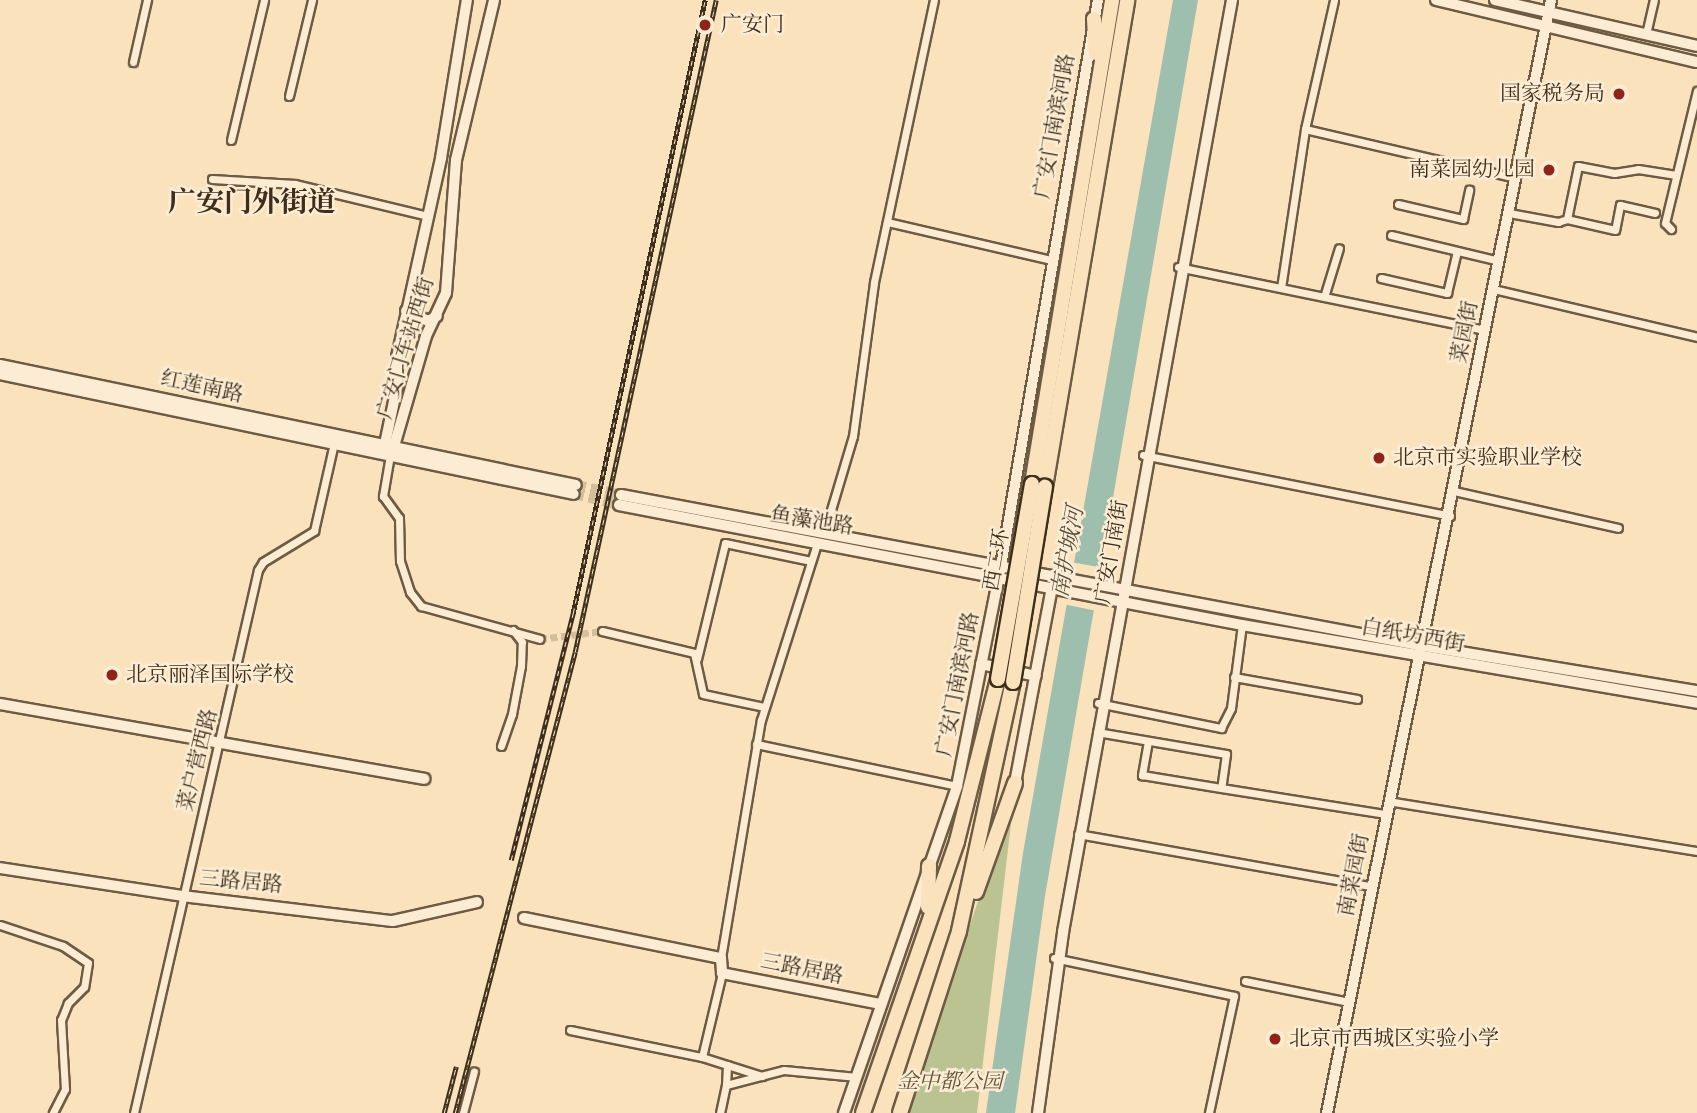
<!DOCTYPE html>
<meta charset="utf-8">
<style>
body{margin:0}
#map{position:relative;width:1697px;height:1113px;overflow:hidden;background:#f9e2bc;font-family:"Libre Bodoni","Noto Serif SC",serif}
div>[style]{position:absolute}
.green>*{inset:0;background:#bcc392}
.water>*{inset:0;background:#9ebeae}
.pier>*{inset:0;background:#f9e2bc}
.street-tunnel>*{height:7px;margin-top:-3.5px;transform-origin:0;background:repeating-linear-gradient(90deg,#d4be9c 0 7px,transparent 0 10.5px)}
.secondary-tunnel>*{height:10px;margin-top:-5px;transform-origin:0;background:repeating-linear-gradient(90deg,#d4be9c 0 10px,transparent 0 15px)}
.roads{filter:drop-shadow(2px 0 #6d5b43) drop-shadow(-2px 0 #6d5b43) drop-shadow(0 2px #6d5b43) drop-shadow(0 -2px #6d5b43)}
.street>*{height:7px;margin:-3.5px;padding:0 3.5px;transform-origin:3.5px;border-radius:3.5px;background:#fbecd3}
.secondary>*{height:10px;margin:-5px;padding:0 5px;transform-origin:5px;border-radius:5px;background:#fbecd3}
.highway>*{height:14px;margin:-7px;padding:0 7px;transform-origin:7px;border-radius:7px;background:#f9e2bc}
.rail>*{height:4.5px;margin-top:-2.25px;transform-origin:0;background:repeating-linear-gradient(90deg,#fbecd3 0 5px,#3e2e1b 0 10px);box-sizing:border-box;border-block:2px solid #3e2e1b}
.bridges{filter:drop-shadow(2px 0 #3e2e1b) drop-shadow(-2px 0 #3e2e1b) drop-shadow(0 2px #3e2e1b) drop-shadow(0 -2px #3e2e1b)}
.highway-bridge>*{height:14px;margin:-7px;padding:0 7px;transform-origin:7px;border-radius:7px;background:#f9e2bc}
.dots>*{width:19px;height:19px;translate:-50% -50%;box-sizing:border-box;border:4px solid #fbecd3;border-radius:50%}
span{translate:-50% -50%;white-space:nowrap;text-align:center;line-height:1.15;-webkit-text-stroke:5px #fbecd3;paint-order:stroke}
.poi-label{font-size:21px;color:#3e2e1b}
.left{translate:0 -50%;text-align:left}
.right{translate:-100% -50%;text-align:right}
.street-label{font-size:21px;color:#3e2e1b}
.park-label{font-size:21px;color:#5e5339;font-style:italic}
.water-label{font-size:23px;color:#565240;font-style:italic}
.district-label{font-size:28px;color:#3e2e1b;font-weight:700}
</style>
<div id="map">
<div class="green">
<i style="clip-path:polygon(1014px 798px,977px 1113px,909px 1113px,975px 910px)"></i>
</div>
<div class="water">
<i style="clip-path:polygon(1173px 0,1198px 0,1045px 896px,1015px 1113px,986px 1113px,1023px 853px)"></i>
</div>
<div class="pier">
<i style="clip-path:polygon(1071px 562px,1104px 568px,1097px 611px,1063px 604px)"></i>
</div>
<div class="street-tunnel">
<i style="left:540px;top:639px;width:63px;rotate:-7.4deg"></i>
</div>
<div class="secondary-tunnel">
<i style="left:576px;top:485px;width:46px;rotate:12.5deg"></i>
<i style="left:574px;top:494px;width:46px;rotate:13.7deg"></i>
</div>
<div class="roads">
<div class="street">
<i style="left:1646px;top:34px;width:35px;rotate:-77deg"></i>
<i style="left:133px;top:62px;width:64px;rotate:-77.3deg"></i>
<i style="left:289px;top:96px;width:99px;rotate:-76.5deg"></i>
<i style="left:1305px;top:129px;width:216px;rotate:13.1deg"></i>
<i style="left:231px;top:140px;width:144px;rotate:-76.7deg"></i>
<i style="left:212px;top:179px;width:83px;rotate:3.4deg"></i>
<i style="left:295px;top:184px;width:137px;rotate:13.5deg"></i>
<i style="left:1398px;top:204px;width:67px;rotate:13deg"></i>
<i style="left:1463px;top:219px;width:30px;rotate:-78deg"></i>
<i style="left:1509px;top:213px;width:50px;rotate:10.4deg"></i>
<i style="left:1558px;top:222px;width:9px;rotate:-18deg"></i>
<i style="left:1655px;top:213px;width:36px;rotate:-167deg"></i>
<i style="left:1620px;top:205px;width:25px;rotate:101deg"></i>
<i style="left:1615px;top:230px;width:49px;rotate:-167.1deg"></i>
<i style="left:1567px;top:219px;width:54px;rotate:-78.3deg"></i>
<i style="left:1578px;top:166px;width:37px;rotate:11deg"></i>
<i style="left:1614px;top:173px;width:24px;rotate:-9deg"></i>
<i style="left:1638px;top:169px;width:37px;rotate:9deg"></i>
<i style="left:887px;top:222px;width:169px;rotate:13deg"></i>
<i style="left:1671px;top:229px;width:8px;rotate:-135deg"></i>
<i style="left:1665px;top:223px;width:136px;rotate:-76.4deg"></i>
<i style="left:1391px;top:235px;width:111px;rotate:13.5deg"></i>
<i style="left:1178px;top:267px;width:312px;rotate:11.6deg"></i>
<i style="left:1381px;top:278px;width:68px;rotate:12.8deg"></i>
<i style="left:1447px;top:293px;width:43px;rotate:-76.6deg"></i>
<i style="left:1281px;top:288px;width:161px;rotate:-81.4deg"></i>
<i style="left:1305px;top:129px;width:132px;rotate:-77.3deg"></i>
<i style="left:1493px;top:289px;width:210px;rotate:13.2deg"></i>
<i style="left:1324px;top:297px;width:51px;rotate:-73deg"></i>
<i style="left:390px;top:455px;width:42px;rotate:99.7deg"></i>
<i style="left:383px;top:496px;width:27px;rotate:54deg"></i>
<i style="left:399px;top:518px;width:43px;rotate:88.7deg"></i>
<i style="left:400px;top:561px;width:33px;rotate:72deg"></i>
<i style="left:410px;top:592px;width:18px;rotate:52deg"></i>
<i style="left:421px;top:606px;width:123px;rotate:15.5deg"></i>
<i style="left:1143px;top:455px;width:313px;rotate:11.2deg"></i>
<i style="left:1454px;top:491px;width:168px;rotate:12.7deg"></i>
<i style="left:825px;top:530px;width:98px;rotate:-73.4deg"></i>
<i style="left:853px;top:436px;width:155px;rotate:-82.2deg"></i>
<i style="left:874px;top:282px;width:288px;rotate:-78deg"></i>
<i style="left:602px;top:631px;width:95px;rotate:13.4deg"></i>
<i style="left:694px;top:653px;width:42px;rotate:77.6deg"></i>
<i style="left:703px;top:694px;width:62px;rotate:12deg"></i>
<i style="left:697px;top:659px;width:119px;rotate:-76.4deg"></i>
<i style="left:725px;top:543px;width:88px;rotate:11.8deg"></i>
<i style="left:1234px;top:677px;width:125px;rotate:10.1deg"></i>
<i style="left:1098px;top:703px;width:126px;rotate:11.5deg"></i>
<i style="left:1221px;top:728px;width:22px;rotate:-63deg"></i>
<i style="left:1231px;top:708px;width:84px;rotate:-82.5deg"></i>
<i style="left:1097px;top:732px;width:131px;rotate:9.7deg"></i>
<i style="left:1226px;top:754px;width:34px;rotate:98deg"></i>
<i style="left:1221px;top:788px;width:167px;rotate:9deg"></i>
<i style="left:1148px;top:741px;width:35px;rotate:100deg"></i>
<i style="left:1142px;top:775px;width:80px;rotate:9.3deg"></i>
<i style="left:756px;top:744px;width:205px;rotate:11.8deg"></i>
<i style="left:501px;top:746px;width:34px;rotate:-71deg"></i>
<i style="left:512px;top:714px;width:49px;rotate:-79.4deg"></i>
<i style="left:521px;top:666px;width:24px;rotate:-88deg"></i>
<i style="left:522px;top:642px;width:15px;rotate:-127deg"></i>
<i style="left:1388px;top:801px;width:313px;rotate:9.2deg"></i>
<i style="left:1078px;top:834px;width:297px;rotate:10.1deg"></i>
<i style="left:0;top:925px;width:66px;rotate:18.4deg"></i>
<i style="left:63px;top:946px;width:30px;rotate:34deg"></i>
<i style="left:88px;top:963px;width:24px;rotate:99deg"></i>
<i style="left:84px;top:987px;width:23px;rotate:135deg"></i>
<i style="left:68px;top:1003px;width:18px;rotate:112deg"></i>
<i style="left:61px;top:1020px;width:69px;rotate:86.7deg"></i>
<i style="left:65px;top:1089px;width:27px;rotate:117deg"></i>
<i style="left:721px;top:958px;width:241px;rotate:-80.5deg"></i>
<i style="left:761px;top:720px;width:186px;rotate:-72.4deg"></i>
<i style="left:1054px;top:958px;width:184px;rotate:11.9deg"></i>
<i style="left:1234px;top:996px;width:120px;rotate:102.1deg"></i>
<i style="left:1245px;top:981px;width:106px;rotate:11.4deg"></i>
<i style="left:570px;top:1030px;width:135px;rotate:11.6deg"></i>
<i style="left:702px;top:1057px;width:63px;rotate:17.6deg"></i>
<i style="left:702px;top:1057px;width:86px;rotate:-76.6deg"></i>
<i style="left:726px;top:1085px;width:20px;rotate:-87deg"></i>
<i style="left:134px;top:1113px;width:557px;rotate:-77.14deg"></i>
<i style="left:258px;top:570px;width:9px;rotate:-58deg"></i>
<i style="left:263px;top:562px;width:60px;rotate:-31.3deg"></i>
<i style="left:314px;top:531px;width:90px;rotate:-77.2deg"></i>
<i style="left:463px;top:1113px;width:43px;rotate:-75.3deg"></i>
<i style="left:720px;top:1113px;width:29px;rotate:-78deg"></i>
<i style="left:726px;top:1085px;width:60px;rotate:-14.5deg"></i>
<i style="left:784px;top:1070px;width:73px;rotate:5.5deg"></i>
</div>
<div class="secondary">
<i style="left:1436px;top:0;width:268px;rotate:13.4deg"></i>
<i style="left:1495px;top:0;width:207px;rotate:12.8deg"></i>
<i style="left:406px;top:311px;width:24px;rotate:24deg"></i>
<i style="left:428px;top:321px;width:10px;rotate:-29deg"></i>
<i style="left:0;top:365px;width:588px;rotate:11.77deg"></i>
<i style="left:0;top:374px;width:586px;rotate:11.81deg"></i>
<i style="left:387px;top:450px;width:6px;rotate:-108deg"></i>
<i style="left:385px;top:444px;width:58px;rotate:-78.1deg"></i>
<i style="left:397px;top:387px;width:30px;rotate:-90deg"></i>
<i style="left:397px;top:357px;width:204px;rotate:-77.5deg"></i>
<i style="left:441px;top:158px;width:160px;rotate:-80.7deg"></i>
<i style="left:392px;top:453px;width:122px;rotate:-73.8deg"></i>
<i style="left:426px;top:336px;width:47px;rotate:-65.1deg"></i>
<i style="left:446px;top:293px;width:133px;rotate:-85.7deg"></i>
<i style="left:456px;top:160px;width:164px;rotate:-76.6deg"></i>
<i style="left:621px;top:495px;width:817px;rotate:10.65deg"></i>
<i style="left:1424px;top:646px;width:277px;rotate:9.4deg"></i>
<i style="left:619px;top:505px;width:634px;rotate:10.9deg"></i>
<i style="left:1242px;top:625px;width:462px;rotate:9.7deg"></i>
<i style="left:981px;top:664px;width:56px;rotate:12.3deg"></i>
<i style="left:0;top:704px;width:431px;rotate:10deg"></i>
<i style="left:1015px;top:783px;width:198px;rotate:-79.3deg"></i>
<i style="left:0;top:868px;width:184px;rotate:8.7deg"></i>
<i style="left:182px;top:896px;width:212px;rotate:6.8deg"></i>
<i style="left:393px;top:921px;width:86px;rotate:-12.7deg"></i>
<i style="left:524px;top:918px;width:201px;rotate:11.5deg"></i>
<i style="left:721px;top:958px;width:15px;rotate:86deg"></i>
<i style="left:722px;top:973px;width:161px;rotate:11.1deg"></i>
<i style="left:844px;top:1113px;width:346px;rotate:-70.9deg"></i>
<i style="left:957px;top:786px;width:224px;rotate:-78.7deg"></i>
<i style="left:1001px;top:566px;width:574px;rotate:-80.28deg"></i>
<i style="left:1038px;top:1113px;width:183px;rotate:-82.1deg"></i>
<i style="left:1063px;top:932px;width:947px;rotate:-79.72deg"></i>
<i style="left:1327px;top:1113px;width:1135px;rotate:-78.62deg"></i>
</div>
<div class="highway">
<i style="left:1094px;top:19px;width:34px;rotate:87deg"></i>
<i style="left:1032px;top:484px;width:491px;rotate:-80.6deg"></i>
<i style="left:1045px;top:487px;width:494px;rotate:-80.4deg"></i>
<i style="left:976px;top:892px;width:116px;rotate:-70.3deg"></i>
<i style="left:928px;top:907px;width:41px;rotate:-88.6deg"></i>
<i style="left:863px;top:1113px;width:288px;rotate:-70.9deg"></i>
<i style="left:957px;top:841px;width:167px;rotate:-75.8deg"></i>
<i style="left:900px;top:1113px;width:191px;rotate:-72deg"></i>
<i style="left:959px;top:931px;width:255px;rotate:-77.8deg"></i>
</div>
</div>
<div class="rail">
<i style="left:511px;top:860px;width:255px;rotate:-75.9deg"></i>
<i style="left:573px;top:613px;width:627px;rotate:-77.85deg"></i>
<i style="left:444px;top:1113px;width:48px;rotate:-75.4deg"></i>
<i style="left:455px;top:1113px;width:476px;rotate:-75.4deg"></i>
<i style="left:575px;top:652px;width:667px;rotate:-77.8deg"></i>
</div>
<div class="bridges">
<div class="highway-bridge">
<i style="left:998px;top:679px;width:198px;rotate:-80.1deg"></i>
<i style="left:1013px;top:682px;width:198px;rotate:-80.7deg"></i>
</div>
</div>
<div class="dots">
<i style="left:705px;top:25px;background:#8f2418"></i>
<i style="left:1619px;top:94px;background:#8f2418"></i>
<i style="left:1549px;top:170px;background:#8f2418"></i>
<i style="left:1379px;top:458px;background:#8f2418"></i>
<i style="left:112px;top:675px;background:#8f2418"></i>
<i style="left:1275px;top:1039px;background:#8f2418"></i>
</div>
<div class="poi-label">
<span class="left" style="left:721px;top:25px">广安门</span>
<span class="right" style="left:1605px;top:94px">国家税务局</span>
<span class="right" style="left:1535px;top:170px">南菜园幼儿园</span>
<span class="left" style="left:1393px;top:458px">北京市实验职业学校</span>
<span class="left" style="left:126px;top:675px">北京丽泽国际学校</span>
<span class="left" style="left:1289px;top:1039px">北京市西城区实验小学</span>
</div>
<div class="street-label">
<span style="left:1055px;top:126px;rotate:-80deg">广安门南滨河路</span>
<span style="left:1465px;top:332px;rotate:-79deg">菜园街</span>
<span style="left:406px;top:348px;rotate:-73deg">广安门车站西街</span>
<span style="left:202px;top:387px;rotate:12deg">红莲南路</span>
<span style="left:812px;top:521px;rotate:9deg">鱼藻池路</span>
<span style="left:1112px;top:552px;rotate:-80deg">广安门南街</span>
<span style="left:997px;top:560px;rotate:-80deg">西二环</span>
<span style="left:1413px;top:636px;rotate:10deg">白纸坊西街</span>
<span style="left:958px;top:684px;rotate:-79deg">广安门南滨河路</span>
<span style="left:198px;top:760px;rotate:-76deg">菜户营西路</span>
<span style="left:1354px;top:875px;rotate:-79deg">南菜园街</span>
<span style="left:241px;top:882px;rotate:5deg">三路居路</span>
<span style="left:802px;top:969px;rotate:11deg">三路居路</span>
</div>
<div class="park-label">
<span style="left:950px;top:1082px">金中都公园</span>
</div>
<div class="water-label">
<span style="left:1068px;top:552px;rotate:-80deg">南护城河</span>
</div>
<div class="district-label">
<span style="left:252px;top:203px">广安门外街道</span>
</div>
</div>
